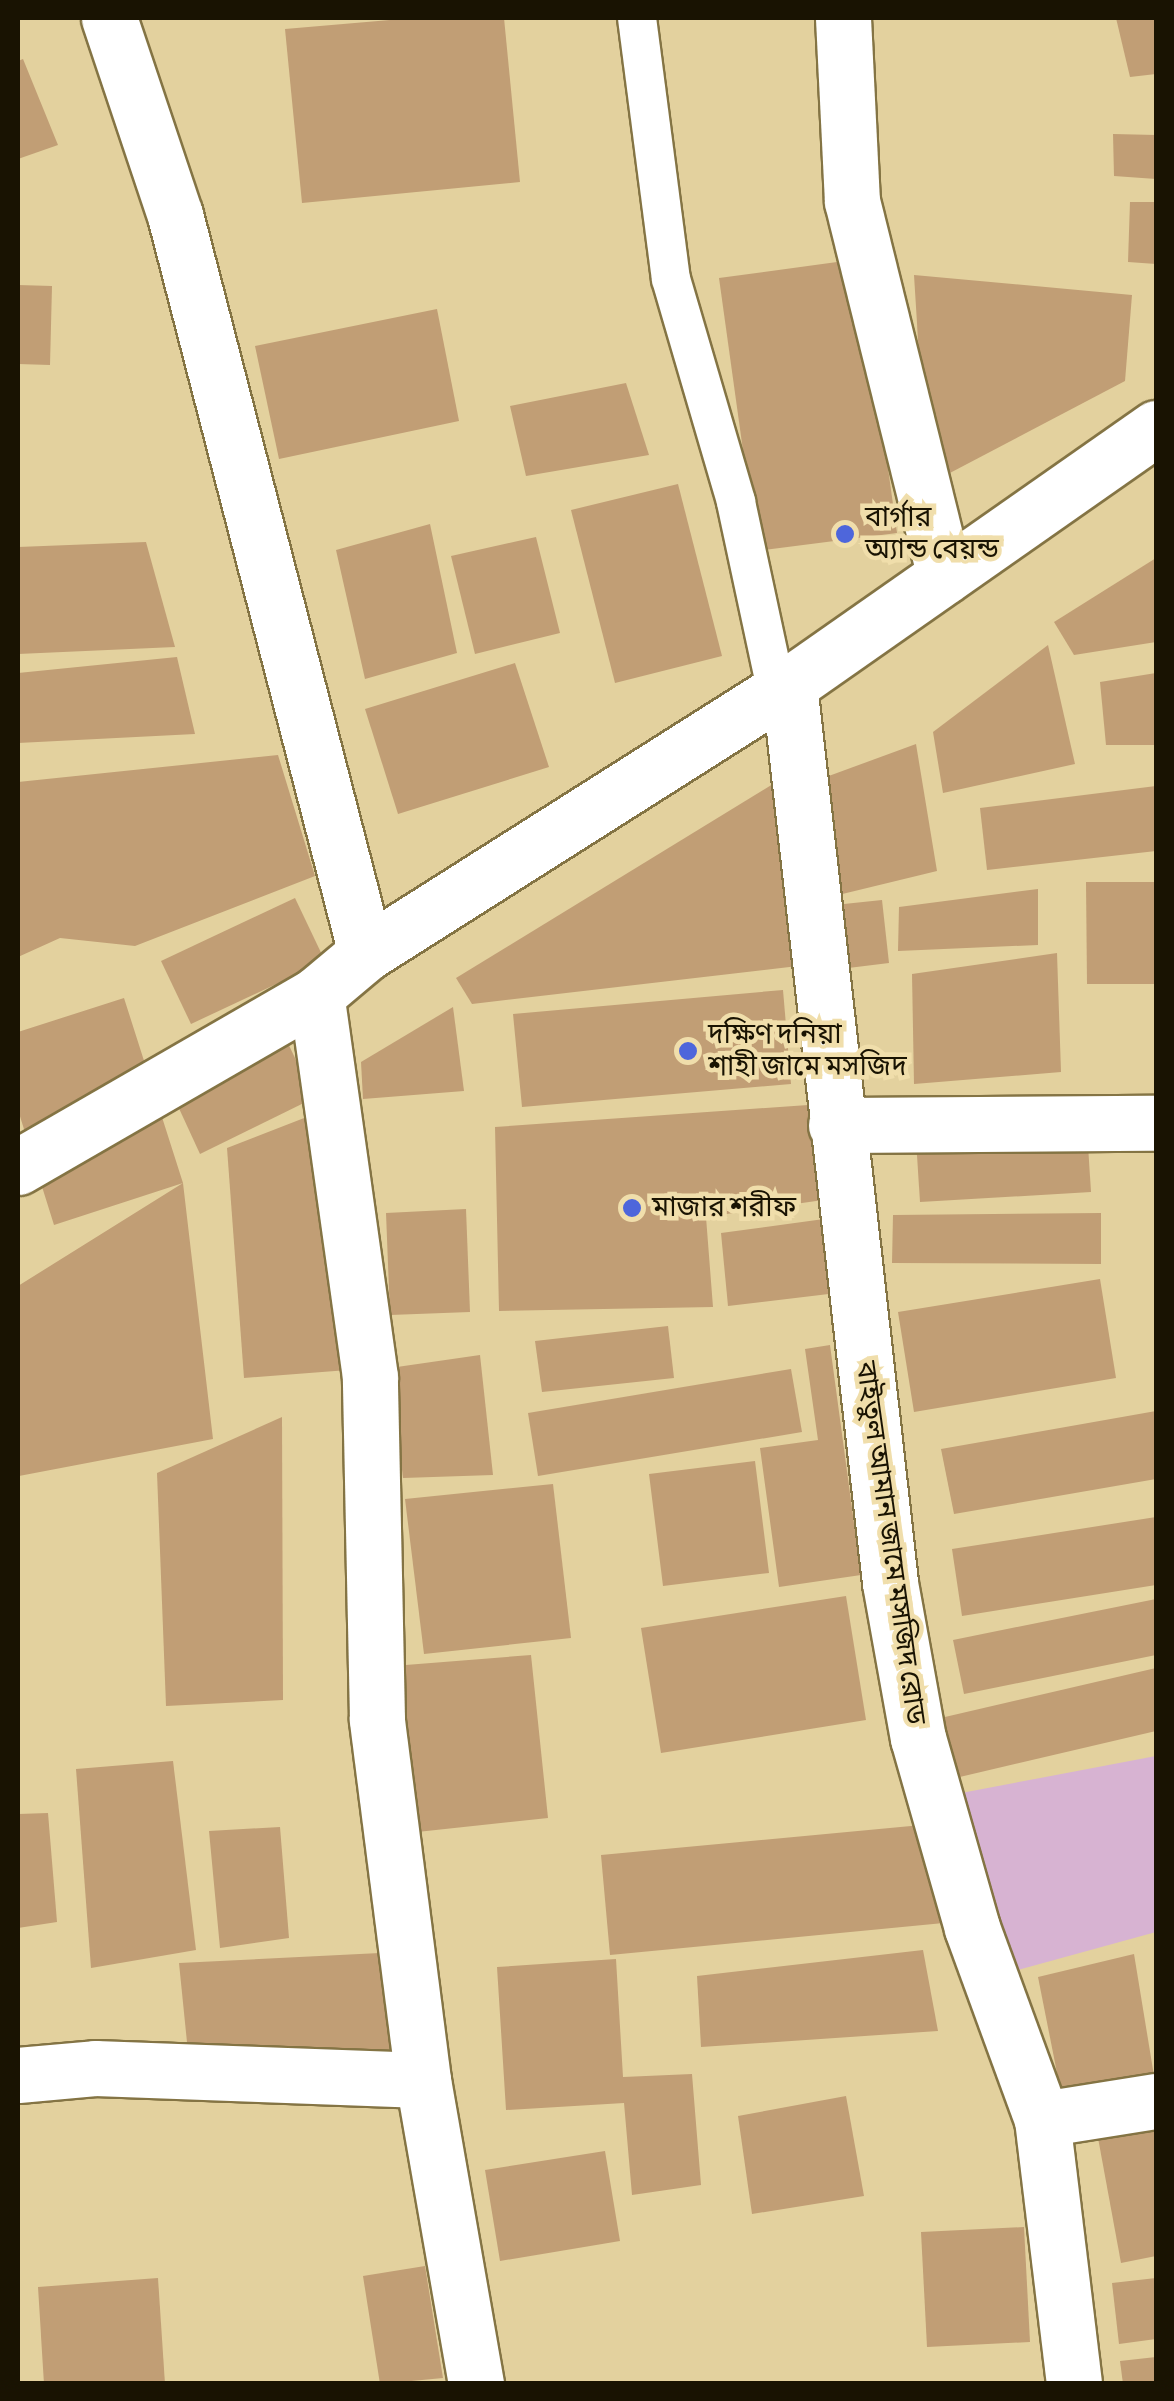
<!DOCTYPE html>
<meta charset="utf-8">
<style>
body{margin:0}
#map{position:relative;width:1174px;height:2401px;overflow:hidden;background:#e3d19e;font-family:"Alegreya Sans","Noto Sans Bengali",sans-serif}
div>[style]{position:absolute}
.green>*{inset:0;background:#d7b3d2}
.building>*{inset:0;background:#c19e75}
.roads{filter:drop-shadow(2px 0 #847444) drop-shadow(-2px 0 #847444) drop-shadow(0 2px #847444) drop-shadow(0 -2px #847444)}
.lane>*{height:38px;margin:-19px;padding:0 19px;transform-origin:19px;border-radius:19px;background:#fff}
.street>*{height:55px;margin:-27.5px;padding:0 27.5px;transform-origin:27.5px;border-radius:27.5px;background:#fff}
.dots>*{width:28px;height:28px;translate:-50% -50%;box-sizing:border-box;border:5px solid #f0deab;border-radius:50%}
span{translate:-50% -50%;white-space:nowrap;text-align:center;line-height:1.15;-webkit-text-stroke:9px #f0deab;paint-order:stroke}
.poi-label{font-size:28px;color:#191302}
.left{translate:0 -50%;text-align:left}
.street-label{font-size:28px;color:#191302}
.frame{position:absolute;inset:0;border:20px solid #191302;pointer-events:none}
</style>
<div id="map">
<div class="green">
<i style="clip-path:polygon(1156px 1756px,1156px 1932px,1003px 1974px,956px 1794px)"></i>
</div>
<div class="building">
<i style="clip-path:polygon(413px 18px,504px 18px,520px 182px,302px 203px,285px 29px)"></i>
<i style="clip-path:polygon(1116px 18px,1156px 18px,1156px 74px,1130px 77px)"></i>
<i style="clip-path:polygon(23px 59px,58px 145px,18px 159px,18px 61px)"></i>
<i style="clip-path:polygon(1113px 134px,1156px 135px,1156px 179px,1114px 176px)"></i>
<i style="clip-path:polygon(1130px 202px,1156px 202px,1156px 264px,1128px 262px)"></i>
<i style="clip-path:polygon(859px 259px,897px 533px,757px 551px,719px 278px)"></i>
<i style="clip-path:polygon(914px 275px,1132px 295px,1125px 381px,927px 485px)"></i>
<i style="clip-path:polygon(18px 285px,52px 286px,50px 365px,18px 364px)"></i>
<i style="clip-path:polygon(437px 309px,459px 421px,279px 459px,255px 346px)"></i>
<i style="clip-path:polygon(626px 383px,649px 455px,526px 476px,510px 406px)"></i>
<i style="clip-path:polygon(678px 484px,722px 656px,615px 683px,571px 510px)"></i>
<i style="clip-path:polygon(430px 524px,457px 653px,365px 679px,336px 550px)"></i>
<i style="clip-path:polygon(536px 537px,560px 633px,475px 654px,451px 556px)"></i>
<i style="clip-path:polygon(146px 542px,175px 647px,18px 654px,18px 547px)"></i>
<i style="clip-path:polygon(1156px 558px,1156px 642px,1074px 655px,1054px 622px)"></i>
<i style="clip-path:polygon(1048px 645px,1075px 764px,943px 793px,933px 732px)"></i>
<i style="clip-path:polygon(177px 657px,195px 734px,18px 743px,18px 673px)"></i>
<i style="clip-path:polygon(515px 663px,549px 767px,398px 814px,365px 709px)"></i>
<i style="clip-path:polygon(1156px 673px,1156px 745px,1106px 745px,1100px 682px)"></i>
<i style="clip-path:polygon(916px 744px,937px 871px,830px 897px,826px 777px)"></i>
<i style="clip-path:polygon(278px 755px,315px 876px,135px 946px,60px 938px,18px 957px,18px 782px)"></i>
<i style="clip-path:polygon(786px 776px,798px 966px,472px 1004px,456px 978px)"></i>
<i style="clip-path:polygon(1156px 786px,1156px 851px,987px 870px,980px 808px)"></i>
<i style="clip-path:polygon(1086px 882px,1156px 882px,1156px 984px,1087px 984px)"></i>
<i style="clip-path:polygon(1038px 889px,1038px 945px,898px 951px,899px 907px)"></i>
<i style="clip-path:polygon(295px 898px,325px 961px,191px 1024px,161px 961px)"></i>
<i style="clip-path:polygon(882px 900px,889px 963px,832px 970px,825px 906px)"></i>
<i style="clip-path:polygon(1057px 953px,1061px 1072px,914px 1084px,912px 974px)"></i>
<i style="clip-path:polygon(783px 990px,791px 1084px,522px 1107px,513px 1014px)"></i>
<i style="clip-path:polygon(124px 998px,183px 1183px,213px 1439px,19px 1476px,18px 1286px,183px 1183px,54px 1225px,18px 1110px,18px 1032px)"></i>
<i style="clip-path:polygon(453px 1007px,464px 1091px,363px 1099px,361px 1062px)"></i>
<i style="clip-path:polygon(285px 1037px,314px 1098px,200px 1154px,171px 1091px)"></i>
<i style="clip-path:polygon(808px 1105px,830px 1199px,706px 1217px,713px 1307px,499px 1311px,495px 1127px)"></i>
<i style="clip-path:polygon(317px 1113px,361px 1369px,244px 1378px,227px 1148px)"></i>
<i style="clip-path:polygon(1087px 1130px,1091px 1192px,920px 1202px,916px 1140px)"></i>
<i style="clip-path:polygon(466px 1209px,470px 1312px,390px 1315px,386px 1213px)"></i>
<i style="clip-path:polygon(1101px 1213px,1101px 1264px,892px 1263px,893px 1215px)"></i>
<i style="clip-path:polygon(824px 1219px,837px 1293px,728px 1306px,721px 1233px)"></i>
<i style="clip-path:polygon(1100px 1279px,1116px 1378px,914px 1412px,898px 1312px)"></i>
<i style="clip-path:polygon(668px 1326px,674px 1378px,542px 1392px,535px 1341px)"></i>
<i style="clip-path:polygon(830px 1345px,861px 1575px,779px 1587px,760px 1448px,818px 1440px,805px 1349px)"></i>
<i style="clip-path:polygon(480px 1355px,493px 1475px,403px 1478px,390px 1368px)"></i>
<i style="clip-path:polygon(791px 1369px,802px 1432px,538px 1476px,528px 1413px)"></i>
<i style="clip-path:polygon(1156px 1411px,1156px 1479px,954px 1514px,941px 1449px)"></i>
<i style="clip-path:polygon(282px 1417px,283px 1700px,166px 1706px,157px 1473px)"></i>
<i style="clip-path:polygon(755px 1461px,769px 1573px,663px 1586px,649px 1474px)"></i>
<i style="clip-path:polygon(553px 1484px,571px 1638px,424px 1654px,405px 1499px)"></i>
<i style="clip-path:polygon(1156px 1517px,1156px 1585px,962px 1616px,952px 1549px)"></i>
<i style="clip-path:polygon(846px 1596px,866px 1720px,661px 1753px,641px 1628px)"></i>
<i style="clip-path:polygon(1156px 1599px,1156px 1655px,964px 1694px,953px 1640px)"></i>
<i style="clip-path:polygon(531px 1655px,548px 1818px,408px 1833px,393px 1666px)"></i>
<i style="clip-path:polygon(1156px 1668px,1156px 1731px,947px 1780px,932px 1720px)"></i>
<i style="clip-path:polygon(173px 1761px,196px 1950px,91px 1968px,76px 1769px)"></i>
<i style="clip-path:polygon(48px 1813px,57px 1922px,18px 1928px,18px 1814px)"></i>
<i style="clip-path:polygon(943px 1823px,954px 1922px,610px 1955px,601px 1855px)"></i>
<i style="clip-path:polygon(280px 1827px,289px 1938px,220px 1948px,209px 1831px)"></i>
<i style="clip-path:polygon(923px 1950px,938px 2031px,701px 2047px,697px 1976px)"></i>
<i style="clip-path:polygon(400px 1952px,404px 2051px,189px 2062px,179px 1963px)"></i>
<i style="clip-path:polygon(1134px 1954px,1156px 2088px,1062px 2098px,1038px 1977px)"></i>
<i style="clip-path:polygon(616px 1959px,623px 2077px,692px 2074px,701px 2185px,632px 2195px,624px 2103px,506px 2110px,497px 1967px)"></i>
<i style="clip-path:polygon(846px 2096px,864px 2196px,752px 2214px,738px 2116px)"></i>
<i style="clip-path:polygon(1156px 2116px,1156px 2256px,1121px 2263px,1096px 2127px)"></i>
<i style="clip-path:polygon(605px 2151px,620px 2241px,500px 2261px,485px 2170px)"></i>
<i style="clip-path:polygon(1024px 2227px,1030px 2342px,927px 2347px,921px 2232px)"></i>
<i style="clip-path:polygon(425px 2266px,443px 2378px,380px 2384px,363px 2276px)"></i>
<i style="clip-path:polygon(158px 2278px,165px 2384px,44px 2384px,38px 2287px)"></i>
<i style="clip-path:polygon(1156px 2278px,1156px 2339px,1119px 2344px,1112px 2283px)"></i>
<i style="clip-path:polygon(1156px 2357px,1156px 2384px,1123px 2384px,1120px 2361px)"></i>
</div>
<div class="roads">
<div class="lane">
<i style="left:637px;top:18px;width:263px;rotate:82.6deg"></i>
<i style="left:671px;top:279px;width:232px;rotate:73.7deg"></i>
<i style="left:736px;top:502px;width:195px;rotate:77.9deg"></i>
</div>
<div class="street">
<i style="left:109px;top:18px;width:208px;rotate:71.5deg"></i>
<i style="left:175px;top:215px;width:762px;rotate:75.49deg"></i>
<i style="left:843px;top:18px;width:183px;rotate:87.2deg"></i>
<i style="left:852px;top:201px;width:386px;rotate:76.1deg"></i>
<i style="left:789px;top:685px;width:904px;rotate:83.58deg"></i>
<i style="left:890px;top:1583px;width:158px;rotate:79.8deg"></i>
<i style="left:918px;top:1738px;width:198px;rotate:74.1deg"></i>
<i style="left:972px;top:1928px;width:203px;rotate:69.9deg"></i>
<i style="left:1042px;top:2119px;width:267px;rotate:83.1deg"></i>
<i style="left:836px;top:1125px;width:320px;rotate:-0.4deg"></i>
<i style="left:18px;top:1167px;width:344px;rotate:-30deg"></i>
<i style="left:316px;top:995px;width:65px;rotate:-40deg"></i>
<i style="left:366px;top:953px;width:501px;rotate:-32.36deg"></i>
<i style="left:789px;top:685px;width:448px;rotate:-35deg"></i>
<i style="left:18px;top:2075px;width:77px;rotate:-5.2deg"></i>
<i style="left:95px;top:2068px;width:328px;rotate:2.1deg"></i>
<i style="left:423px;top:2080px;width:364px;rotate:-97.3deg"></i>
<i style="left:377px;top:1719px;width:342px;rotate:-91.2deg"></i>
<i style="left:370px;top:1377px;width:386px;rotate:-98deg"></i>
<i style="left:423px;top:2080px;width:309px;rotate:80.1deg"></i>
<i style="left:1042px;top:2119px;width:115px;rotate:-9deg"></i>
</div>
</div>
<div class="dots">
<i style="left:845px;top:534px;background:#4e66db"></i>
<i style="left:688px;top:1051px;background:#4e66db"></i>
<i style="left:632px;top:1208px;background:#4e66db"></i>
</div>
<div class="poi-label">
<span class="left" style="left:865px;top:534px">বার্গার<br>অ্যান্ড বেয়ন্ড</span>
<span class="left" style="left:708px;top:1051px">দক্ষিণ দনিয়া<br>শাহী জামে মসজিদ</span>
<span class="left" style="left:652px;top:1208px">মাজার শরীফ</span>
</div>
<div class="street-label">
<span style="left:890px;top:1543px;rotate:82deg">বাইতুল আমান জামে মসজিদ রোড</span>
</div>
<div class="frame"></div>
</div>
